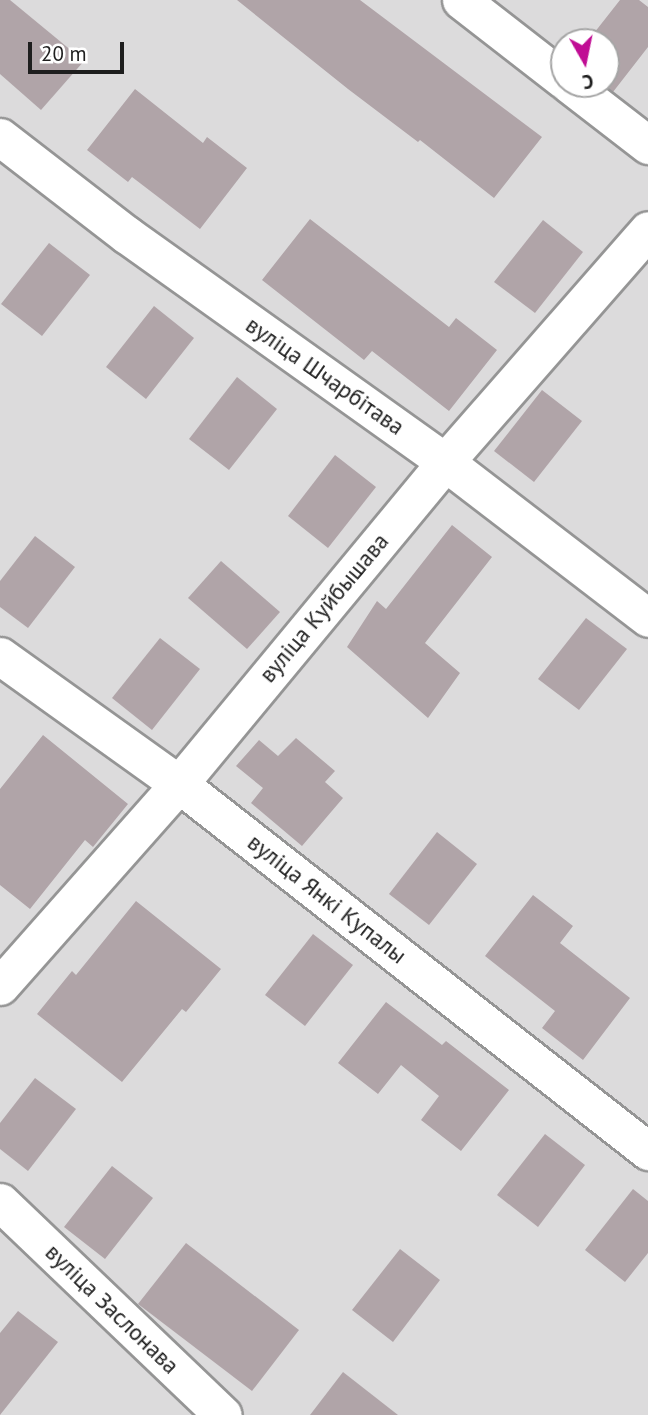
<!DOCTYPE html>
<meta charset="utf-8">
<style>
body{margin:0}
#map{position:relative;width:648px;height:1415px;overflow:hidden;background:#efe5e6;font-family:"PT Sans",sans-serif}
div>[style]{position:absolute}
.residential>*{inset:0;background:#dcdbdc}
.building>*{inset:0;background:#b0a4a8}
.roads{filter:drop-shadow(2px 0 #959595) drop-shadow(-2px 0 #959595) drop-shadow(0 2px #959595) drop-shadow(0 -2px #959595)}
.minor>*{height:37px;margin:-18.5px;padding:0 18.5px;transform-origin:18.5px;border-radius:18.5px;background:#fff}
span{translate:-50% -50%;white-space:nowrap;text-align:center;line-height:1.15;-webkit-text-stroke:6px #fff;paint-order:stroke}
.street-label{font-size:23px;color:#1e1e1e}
.north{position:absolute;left:550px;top:28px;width:70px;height:70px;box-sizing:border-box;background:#fff;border:2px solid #a5a5a5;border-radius:50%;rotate:171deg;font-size:19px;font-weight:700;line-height:28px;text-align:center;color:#1e1e1e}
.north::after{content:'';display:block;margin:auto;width:24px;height:32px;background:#c00d94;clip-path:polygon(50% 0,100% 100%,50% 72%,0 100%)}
.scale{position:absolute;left:28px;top:42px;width:96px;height:32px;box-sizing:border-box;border:4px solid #1e1e1e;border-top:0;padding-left:9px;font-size:21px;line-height:24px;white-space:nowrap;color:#1e1e1e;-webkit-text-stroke:5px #fff;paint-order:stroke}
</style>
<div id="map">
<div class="residential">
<i style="clip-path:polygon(evenodd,0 0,648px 0,648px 1415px,0 1415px,0 0,564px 42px,606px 42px,606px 84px,564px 84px,564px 42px)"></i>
</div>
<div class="building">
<i style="clip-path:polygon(0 0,10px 0,84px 61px,41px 110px,0 74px)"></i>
<i style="clip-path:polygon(237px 0,360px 0,542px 137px,494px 198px,420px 140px,418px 142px,348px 89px)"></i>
<i style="clip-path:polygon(620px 0,639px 0,648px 7px,648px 47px,613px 92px,606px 86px,606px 42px,587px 42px)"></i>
<i style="clip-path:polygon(135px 89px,203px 143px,207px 137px,247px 168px,200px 229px,132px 177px,128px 182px,87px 150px)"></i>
<i style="clip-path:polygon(310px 219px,449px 327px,456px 318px,497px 350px,449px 411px,372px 351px,364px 360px,262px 280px)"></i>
<i style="clip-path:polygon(543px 220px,583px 252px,535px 313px,494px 282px)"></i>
<i style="clip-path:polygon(49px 243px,90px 275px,42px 336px,1px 304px)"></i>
<i style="clip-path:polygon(154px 306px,194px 338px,146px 399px,106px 367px)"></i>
<i style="clip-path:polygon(237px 377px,277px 409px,229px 470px,189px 439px)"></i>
<i style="clip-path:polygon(542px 390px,582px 421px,534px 482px,494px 451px)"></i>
<i style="clip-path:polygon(335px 455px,376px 487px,328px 548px,288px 516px)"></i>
<i style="clip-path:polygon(452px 525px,492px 557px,425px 643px,460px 673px,428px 718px,347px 647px,377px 601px,386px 609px)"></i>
<i style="clip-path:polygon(35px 536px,75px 567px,28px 628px,0 607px,0 581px)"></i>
<i style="clip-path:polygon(221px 561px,280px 612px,247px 649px,188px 598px)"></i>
<i style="clip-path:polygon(586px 618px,627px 649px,579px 710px,538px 679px)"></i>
<i style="clip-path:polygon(160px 638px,200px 669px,152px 730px,112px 698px)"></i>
<i style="clip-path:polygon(43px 735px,128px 804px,93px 847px,85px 840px,30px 909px,0 885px,0 789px)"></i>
<i style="clip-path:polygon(296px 738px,335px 771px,325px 782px,343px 798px,302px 846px,251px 803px,263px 788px,236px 766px,259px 740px,278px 756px)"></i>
<i style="clip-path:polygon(437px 832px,477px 864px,429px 925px,389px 894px)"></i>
<i style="clip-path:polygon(533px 895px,573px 926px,560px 943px,630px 998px,583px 1060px,542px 1028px,555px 1011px,485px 956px)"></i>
<i style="clip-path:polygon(136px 901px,221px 969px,186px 1012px,182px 1009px,122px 1082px,37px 1014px,72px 971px,76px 975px)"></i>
<i style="clip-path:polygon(313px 934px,353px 965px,305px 1026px,265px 995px)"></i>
<i style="clip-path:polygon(386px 1002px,442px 1045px,446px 1041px,509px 1090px,461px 1151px,421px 1120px,439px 1096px,401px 1065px,378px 1094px,338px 1063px)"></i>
<i style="clip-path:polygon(35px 1078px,76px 1109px,28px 1171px,0 1149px,0 1123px)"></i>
<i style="clip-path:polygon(545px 1134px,585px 1165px,538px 1227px,497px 1195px)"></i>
<i style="clip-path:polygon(112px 1166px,153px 1198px,105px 1259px,64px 1227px)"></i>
<i style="clip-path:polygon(633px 1189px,648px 1201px,648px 1253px,625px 1282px,585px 1250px)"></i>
<i style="clip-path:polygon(186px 1243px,299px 1330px,252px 1391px,138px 1304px)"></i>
<i style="clip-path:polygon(400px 1249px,440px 1280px,393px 1342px,352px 1310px)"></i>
<i style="clip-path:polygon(18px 1311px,58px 1342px,0 1415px,0 1333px)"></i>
<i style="clip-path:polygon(343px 1372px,398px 1415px,310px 1415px)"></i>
</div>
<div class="roads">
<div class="minor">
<i style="left:461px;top:0;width:130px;rotate:37.8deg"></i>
<i style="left:569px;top:84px;width:100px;rotate:37.7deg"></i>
<i style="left:0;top:137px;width:160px;rotate:37.7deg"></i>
<i style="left:127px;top:235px;width:391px;rotate:35.5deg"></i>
<i style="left:445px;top:462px;width:256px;rotate:37.5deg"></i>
<i style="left:0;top:656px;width:220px;rotate:35.6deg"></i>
<i style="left:179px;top:784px;width:596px;rotate:38.04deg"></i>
<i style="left:0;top:986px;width:270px;rotate:-48.5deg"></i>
<i style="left:179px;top:784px;width:418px;rotate:-50.4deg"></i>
<i style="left:445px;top:462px;width:308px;rotate:-48.8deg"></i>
<i style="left:0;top:1202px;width:308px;rotate:43.7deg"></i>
</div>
</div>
<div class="street-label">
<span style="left:325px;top:376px;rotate:35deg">вуліца Шчарбітава</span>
<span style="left:324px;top:608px;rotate:-50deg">вуліца Куйбышава</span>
<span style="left:327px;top:899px;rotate:38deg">вуліца Янкі Купалы</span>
<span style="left:112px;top:1309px;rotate:44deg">вуліца Заслонава</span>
</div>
<div class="north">С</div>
<div class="scale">20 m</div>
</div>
